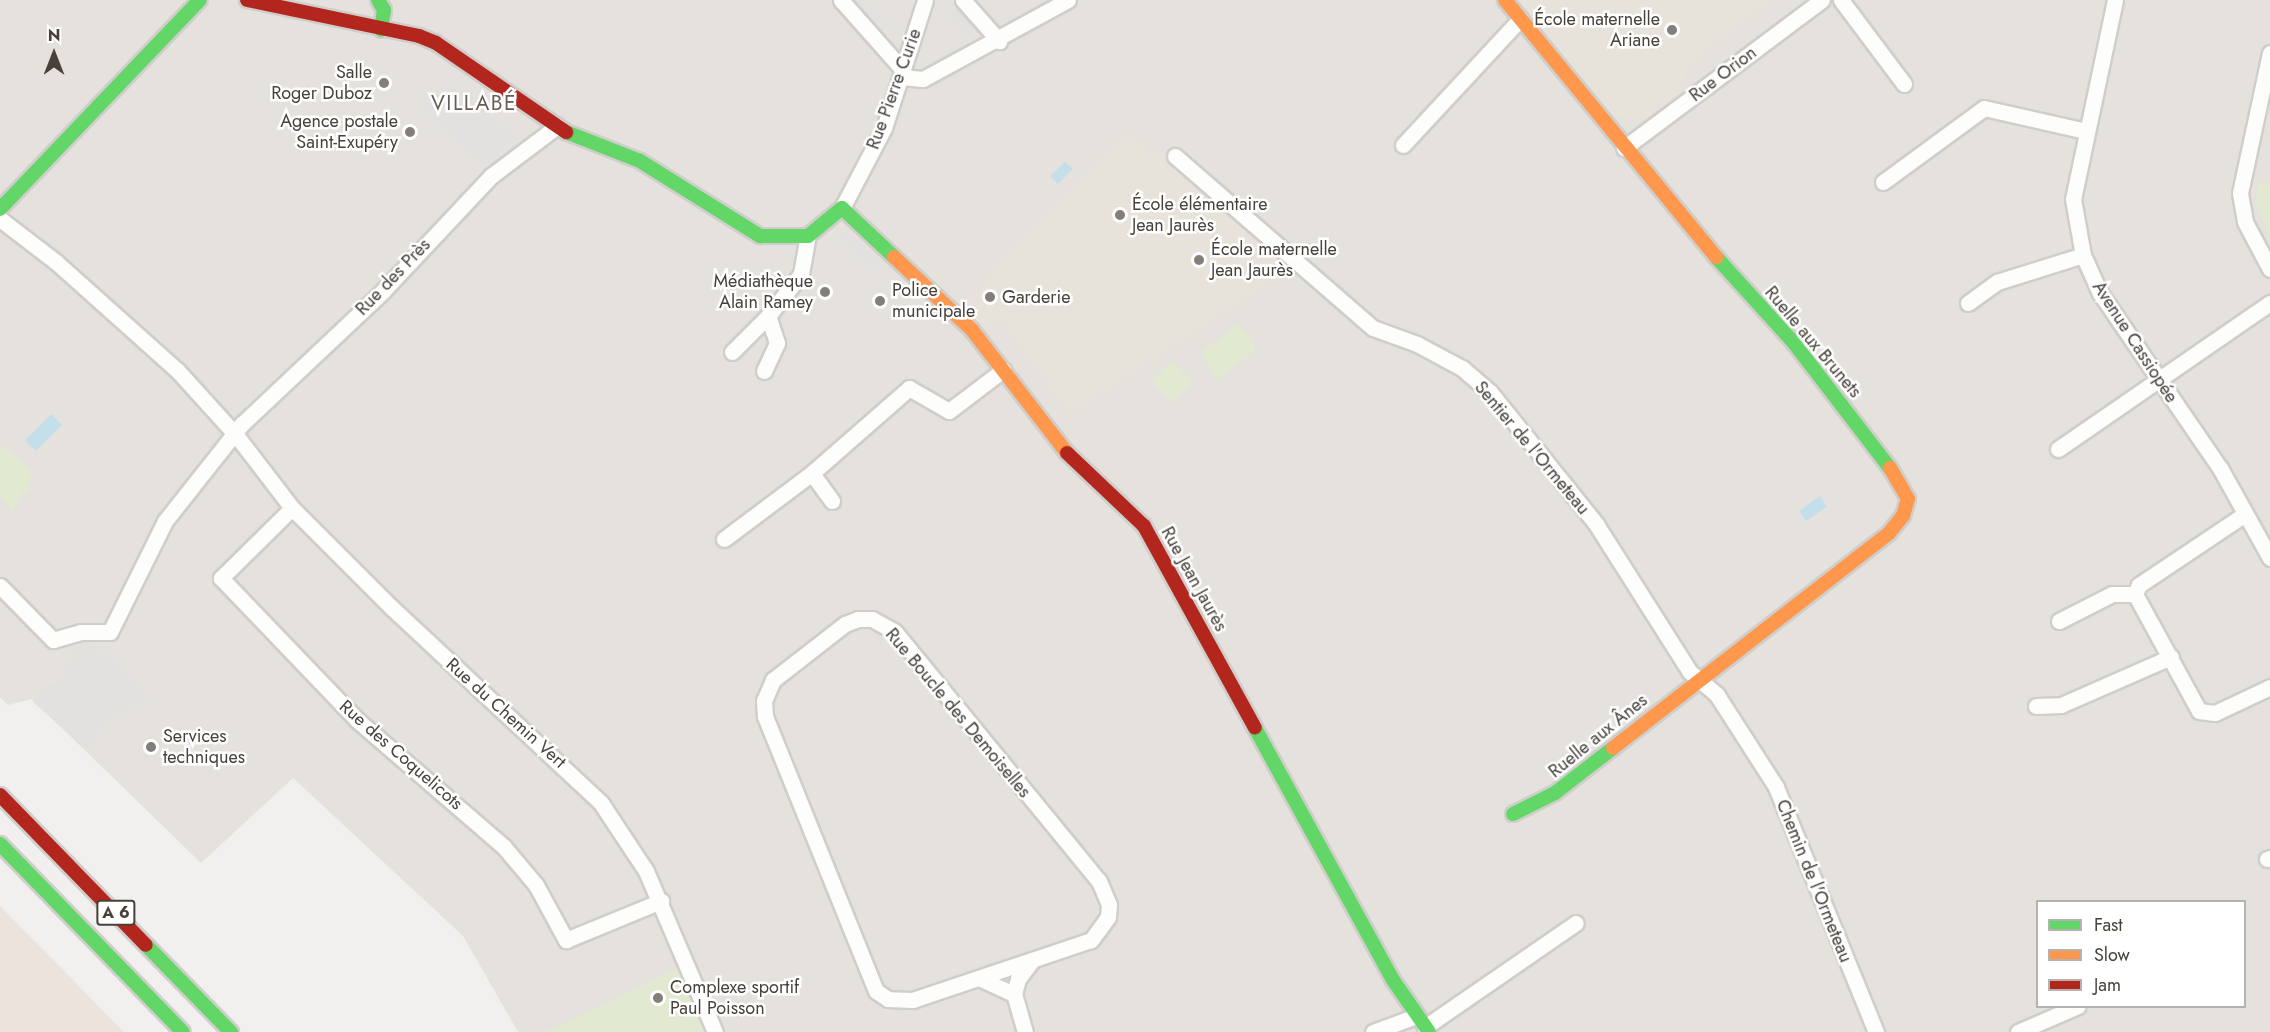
<!DOCTYPE html>
<meta charset="utf-8">
<style>
body{margin:0}
#map{position:relative;width:2270px;height:1032px;overflow:hidden;background:#f2f0ee;font-family:Jost,sans-serif}
div>[style]{position:absolute}
.residential>*{inset:0;background:#e5e1dc}
.commercial>*{inset:0;background:#ece3dc}
.education>*{inset:0;background:#e7e2da}
.green>*{inset:0;background:#e2e9d1}
.parking>*{inset:0;background:#e3e1df}
.water>*{inset:0;background:#c4dfea}
.roads{filter:drop-shadow(2px 0 #d0cecb) drop-shadow(-2px 0 #d0cecb) drop-shadow(0 2px #d0cecb) drop-shadow(0 -2px #d0cecb)}
.street>*{height:15px;margin:-7.5px;padding:0 7.5px;transform-origin:7.5px;border-radius:7.5px;background:#fdfdfc}
.fast>*{height:14px;margin:-7px;padding:0 7px;transform-origin:7px;border-radius:7px;background:#63d668}
.slow>*{height:14px;margin:-7px;padding:0 7px;transform-origin:7px;border-radius:7px;background:#ff974d}
.jam>*{height:14px;margin:-7px;padding:0 7px;transform-origin:7px;border-radius:7px;background:#b3261e}
.dots>*{width:16px;height:16px;translate:-50% -50%;box-sizing:border-box;border:3px solid #fff;border-radius:50%}
span{translate:-50% -50%;white-space:nowrap;text-align:center;line-height:1.15;-webkit-text-stroke:5px #fff;paint-order:stroke}
.shield-label span{padding:2px 4px;background:#fff;border:2px solid;border-radius:4px;-webkit-text-stroke-width:0}
.shield-label{font-size:16px;color:#47413a;font-weight:700}
.poi-label{font-size:18px;color:#47413a}
.right{translate:-100% -50%;text-align:right}
.left{translate:0 -50%;text-align:left}
.street-label{font-size:18px;color:#47413a}
.quarter-label{font-size:21px;color:#695d53;letter-spacing:1.5px}
.legend{position:absolute;left:2036px;top:900px;width:210px;height:108px;box-sizing:border-box;background:#fff;border:2px solid #b5b3b0;margin:0;padding:8px 10px;list-style:none;font-size:18px;color:#47413a}
.legend li{display:flex;align-items:center;gap:12px;height:30px}
.legend b{width:30px;border:2px solid #b5b3b0}
.north{position:absolute;left:24px;top:24px;width:60px;height:60px;-webkit-text-stroke:4px #fff;paint-order:stroke;rotate:0deg;font-size:16px;font-weight:700;line-height:24px;text-align:center;color:#47413a}
.north::after{content:'';display:block;margin:auto;width:21px;height:27px;background:#47413a;clip-path:polygon(50% 0,100% 100%,50% 72%,0 100%)}
</style>
<div id="map">
<div class="residential">
<i style="clip-path:polygon(evenodd,0 0,2270px 0,2270px 1032px,713px 1032px,686px 964px,547px 1032px,518px 1032px,463px 936px,293px 778px,201px 863px,32px 699px,8px 705px,0 697px,0 497px,13px 511px,19px 460px,0 446px,0 230px,12px 221px,0 211px,0 0,2038px 902px,2244px 902px,2244px 1006px,2038px 1006px,2038px 902px)"></i>
</div>
<div class="commercial">
<i style="clip-path:polygon(0 906px,124px 1032px,0 1032px)"></i>
</div>
<div class="education">
<i style="clip-path:polygon(1518px 0,1771px 0,1686px 67px,1681px 91px,1645px 119px,1612px 117px)"></i>
<i style="clip-path:polygon(1127px 132px,1292px 268px,1070px 414px,999px 317px,983px 329px,963px 311px,996px 267px)"></i>
</div>
<div class="green">
<i style="clip-path:polygon(2258px 183px,2270px 185px,2270px 240px,2256px 201px)"></i>
<i style="clip-path:polygon(1236px 325px,1252px 337px,1255px 351px,1217px 379px,1201px 353px)"></i>
<i style="clip-path:polygon(1173px 361px,1193px 382px,1171px 402px,1151px 381px)"></i>
<i style="clip-path:polygon(0 446px,32px 470px,28px 491px,21px 493px,13px 512px,0 497px)"></i>
<i style="clip-path:polygon(686px 964px,713px 1032px,547px 1032px)"></i>
</div>
<div class="parking">
<i style="clip-path:polygon(845px 0,865px 0,885px 23px,884px 42px)"></i>
<i style="clip-path:polygon(955px 0,979px 30px,965px 37px,945px 9px)"></i>
<i style="clip-path:polygon(960px 45px,968px 48px,929px 70px,929px 64px)"></i>
<i style="clip-path:polygon(449px 81px,516px 137px,486px 170px,421px 111px)"></i>
<i style="clip-path:polygon(847px 231px,883px 263px,874px 272px,839px 240px)"></i>
<i style="clip-path:polygon(88px 644px,111px 657px,151px 698px,114px 715px,86px 750px,32px 701px,50px 683px,57px 685px,78px 646px)"></i>
</div>
<div class="water">
<i style="clip-path:polygon(1065px 162px,1073px 169px,1058px 184px,1050px 176px)"></i>
<i style="clip-path:polygon(51px 414px,62px 425px,36px 451px,25px 441px)"></i>
<i style="clip-path:polygon(1820px 496px,1827px 507px,1806px 521px,1799px 511px)"></i>
</div>
<div class="roads">
<div class="street">
<i style="left:841px;top:0;width:94px;rotate:48.5deg"></i>
<i style="left:963px;top:0;width:55px;rotate:48.7deg"></i>
<i style="left:1841px;top:0;width:105px;rotate:53.1deg"></i>
<i style="left:2115px;top:0;width:203px;rotate:101.9deg"></i>
<i style="left:2073px;top:199px;width:57px;rotate:79.9deg"></i>
<i style="left:2083px;top:255px;width:42px;rotate:65.9deg"></i>
<i style="left:2100px;top:293px;width:212px;rotate:55.6deg"></i>
<i style="left:2220px;top:468px;width:103px;rotate:60.9deg"></i>
<i style="left:2270px;top:53px;width:143px;rotate:102.1deg"></i>
<i style="left:2240px;top:193px;width:29px;rotate:80deg"></i>
<i style="left:2245px;top:222px;width:53px;rotate:62deg"></i>
<i style="left:901px;top:77px;width:22px;rotate:5deg"></i>
<i style="left:923px;top:79px;width:165px;rotate:-28.6deg"></i>
<i style="left:1403px;top:145px;width:172px;rotate:-47.1deg"></i>
<i style="left:1624px;top:148px;width:247px;rotate:-36.8deg"></i>
<i style="left:1175px;top:156px;width:262px;rotate:41deg"></i>
<i style="left:1373px;top:328px;width:47px;rotate:20deg"></i>
<i style="left:1417px;top:344px;width:51px;rotate:28.1deg"></i>
<i style="left:1462px;top:368px;width:37px;rotate:41deg"></i>
<i style="left:1490px;top:392px;width:169px;rotate:51.2deg"></i>
<i style="left:1596px;top:524px;width:175px;rotate:57.6deg"></i>
<i style="left:1690px;top:672px;width:35px;rotate:40deg"></i>
<i style="left:1717px;top:695px;width:109px;rotate:57.3deg"></i>
<i style="left:1776px;top:787px;width:265px;rotate:67.8deg"></i>
<i style="left:1883px;top:182px;width:125px;rotate:-36.2deg"></i>
<i style="left:1984px;top:108px;width:105px;rotate:12.7deg"></i>
<i style="left:842px;top:208px;width:90px;rotate:-62.3deg"></i>
<i style="left:884px;top:128px;width:134px;rotate:-72.2deg"></i>
<i style="left:0;top:219px;width:71px;rotate:37.5deg"></i>
<i style="left:56px;top:262px;width:162px;rotate:41.8deg"></i>
<i style="left:177px;top:370px;width:88px;rotate:47.8deg"></i>
<i style="left:236px;top:435px;width:92px;rotate:52.5deg"></i>
<i style="left:292px;top:508px;width:140px;rotate:45deg"></i>
<i style="left:391px;top:607px;width:287px;rotate:43deg"></i>
<i style="left:601px;top:803px;width:82px;rotate:56.5deg"></i>
<i style="left:646px;top:871px;width:175px;rotate:66.8deg"></i>
<i style="left:1968px;top:303px;width:36px;rotate:-36deg"></i>
<i style="left:1997px;top:282px;width:90px;rotate:-17.4deg"></i>
<i style="left:732px;top:352px;width:51px;rotate:-45deg"></i>
<i style="left:764px;top:371px;width:31px;rotate:-65deg"></i>
<i style="left:777px;top:343px;width:28px;rotate:-108deg"></i>
<i style="left:768px;top:316px;width:53px;rotate:-51.8deg"></i>
<i style="left:801px;top:274px;width:39px;rotate:-80deg"></i>
<i style="left:2058px;top:449px;width:257px;rotate:-34.6deg"></i>
<i style="left:832px;top:501px;width:34px;rotate:-126deg"></i>
<i style="left:812px;top:473px;width:129px;rotate:-41.2deg"></i>
<i style="left:909px;top:388px;width:46px;rotate:29.9deg"></i>
<i style="left:949px;top:411px;width:68px;rotate:-37.2deg"></i>
<i style="left:292px;top:508px;width:100px;rotate:135.4deg"></i>
<i style="left:221px;top:578px;width:197px;rotate:46.2deg"></i>
<i style="left:357px;top:720px;width:194px;rotate:40.8deg"></i>
<i style="left:504px;top:847px;width:50px;rotate:49.9deg"></i>
<i style="left:536px;top:885px;width:63px;rotate:61.4deg"></i>
<i style="left:566px;top:940px;width:103px;rotate:-22.3deg"></i>
<i style="left:2245px;top:514px;width:128px;rotate:146.2deg"></i>
<i style="left:2139px;top:585px;width:10px;rotate:114deg"></i>
<i style="left:2135px;top:594px;width:133px;rotate:61.3deg"></i>
<i style="left:2199px;top:711px;width:16px;rotate:7deg"></i>
<i style="left:2215px;top:713px;width:61px;rotate:-25.3deg"></i>
<i style="left:724px;top:539px;width:110px;rotate:-36.9deg"></i>
<i style="left:0;top:586px;width:76px;rotate:45.5deg"></i>
<i style="left:53px;top:640px;width:29px;rotate:-16deg"></i>
<i style="left:81px;top:632px;width:29px"></i>
<i style="left:110px;top:632px;width:124px;rotate:-63.6deg"></i>
<i style="left:165px;top:521px;width:124px;rotate:-51.6deg"></i>
<i style="left:242px;top:424px;width:194px;rotate:-43.3deg"></i>
<i style="left:383px;top:291px;width:158px;rotate:-46.8deg"></i>
<i style="left:491px;top:176px;width:83px;rotate:-37.1deg"></i>
<i style="left:858px;top:619px;width:14px"></i>
<i style="left:872px;top:619px;width:26px;rotate:29deg"></i>
<i style="left:895px;top:632px;width:322px;rotate:50.7deg"></i>
<i style="left:1099px;top:881px;width:26px;rotate:67deg"></i>
<i style="left:1109px;top:905px;width:12px;rotate:95deg"></i>
<i style="left:1108px;top:917px;width:29px;rotate:126deg"></i>
<i style="left:1091px;top:940px;width:188px;rotate:161.4deg"></i>
<i style="left:913px;top:1000px;width:25px;rotate:-178deg"></i>
<i style="left:888px;top:999px;width:14px;rotate:-146deg"></i>
<i style="left:876px;top:991px;width:297px;rotate:-112deg"></i>
<i style="left:765px;top:716px;width:15px;rotate:-94deg"></i>
<i style="left:764px;top:701px;width:23px;rotate:-67deg"></i>
<i style="left:773px;top:680px;width:91px;rotate:-37.9deg"></i>
<i style="left:845px;top:624px;width:14px;rotate:-21deg"></i>
<i style="left:2059px;top:621px;width:59px;rotate:-27deg"></i>
<i style="left:2112px;top:594px;width:23px"></i>
<i style="left:2036px;top:706px;width:25px;rotate:-2deg"></i>
<i style="left:2061px;top:705px;width:120px;rotate:-23.6deg"></i>
<i style="left:2267px;top:859px;width:3px;rotate:-18deg"></i>
<i style="left:979px;top:978px;width:38px;rotate:25deg"></i>
<i style="left:1425px;top:1027px;width:183px;rotate:-34.6deg"></i>
<i style="left:1025px;top:1032px;width:40px;rotate:-106deg"></i>
<i style="left:1014px;top:994px;width:16px;rotate:-75deg"></i>
<i style="left:1018px;top:979px;width:21px;rotate:-53deg"></i>
<i style="left:1373px;top:1032px;width:46px;rotate:-20.4deg"></i>
<i style="left:2018px;top:1032px;width:65px;rotate:-23.4deg"></i>
</div>
<div class="fast">
<i style="left:378px;top:0;width:12px;rotate:59deg"></i>
<i style="left:384px;top:10px;width:20px;rotate:99deg"></i>
<i style="left:566px;top:132px;width:79px;rotate:21.4deg"></i>
<i style="left:640px;top:161px;width:142px;rotate:32deg"></i>
<i style="left:760px;top:236px;width:48px"></i>
<i style="left:808px;top:236px;width:44px;rotate:-39.5deg"></i>
<i style="left:842px;top:208px;width:71px;rotate:43.3deg"></i>
<i style="left:0;top:209px;width:289px;rotate:-46.3deg"></i>
<i style="left:1716px;top:257px;width:116px;rotate:47.8deg"></i>
<i style="left:1794px;top:343px;width:158px;rotate:52.5deg"></i>
<i style="left:1255px;top:728px;width:287px;rotate:61.3deg"></i>
<i style="left:1393px;top:980px;width:63px;rotate:55.3deg"></i>
<i style="left:1513px;top:814px;width:47px;rotate:-26.6deg"></i>
<i style="left:1555px;top:793px;width:73px;rotate:-37.8deg"></i>
<i style="left:0;top:844px;width:262px;rotate:45.8deg"></i>
<i style="left:146px;top:945px;width:122px;rotate:45.7deg"></i>
</div>
<div class="slow">
<i style="left:1505px;top:0;width:333px;rotate:50.6deg"></i>
<i style="left:894px;top:257px;width:107px;rotate:43.1deg"></i>
<i style="left:972px;top:330px;width:155px;rotate:52.3deg"></i>
<i style="left:1613px;top:748px;width:350px;rotate:-37.9deg"></i>
<i style="left:1889px;top:533px;width:22px;rotate:-51deg"></i>
<i style="left:1903px;top:516px;width:18px;rotate:-74deg"></i>
<i style="left:1908px;top:499px;width:36px;rotate:-120deg"></i>
</div>
<div class="jam">
<i style="left:247px;top:0;width:176px;rotate:11.8deg"></i>
<i style="left:419px;top:36px;width:18px;rotate:22deg"></i>
<i style="left:436px;top:43px;width:158px;rotate:34.4deg"></i>
<i style="left:1067px;top:453px;width:106px;rotate:43.5deg"></i>
<i style="left:1144px;top:526px;width:230px;rotate:61.2deg"></i>
<i style="left:0;top:795px;width:209px;rotate:45.8deg"></i>
</div>
</div>
<div class="dots">
<i style="left:1672px;top:30px;background:#837e79"></i>
<i style="left:384px;top:83px;background:#837e79"></i>
<i style="left:410px;top:132px;background:#837e79"></i>
<i style="left:1120px;top:215px;background:#837e79"></i>
<i style="left:1199px;top:260px;background:#837e79"></i>
<i style="left:825px;top:292px;background:#837e79"></i>
<i style="left:990px;top:297px;background:#837e79"></i>
<i style="left:880px;top:301px;background:#837e79"></i>
<i style="left:151px;top:747px;background:#837e79"></i>
<i style="left:658px;top:998px;background:#837e79"></i>
</div>
<div class="shield-label">
<span style="left:116px;top:913px">A 6</span>
</div>
<div class="poi-label">
<span class="right" style="left:1660px;top:30px">École maternelle<br>Ariane</span>
<span class="right" style="left:372px;top:83px">Salle<br>Roger Duboz</span>
<span class="right" style="left:398px;top:132px">Agence postale<br>Saint-Exupéry</span>
<span class="left" style="left:1132px;top:215px">École élémentaire<br>Jean Jaurès</span>
<span class="left" style="left:1211px;top:260px">École maternelle<br>Jean Jaurès</span>
<span class="right" style="left:813px;top:292px">Médiathèque<br>Alain Ramey</span>
<span class="left" style="left:892px;top:301px">Police<br>municipale</span>
<span class="left" style="left:1002px;top:297px">Garderie</span>
<span class="left" style="left:163px;top:747px">Services<br>techniques</span>
<span class="left" style="left:670px;top:998px">Complexe sportif<br>Paul Poisson</span>
</div>
<div class="street-label">
<span style="left:1723px;top:74px;rotate:-37deg">Rue Orion</span>
<span style="left:894px;top:89px;rotate:-70deg">Rue Pierre Curie</span>
<span style="left:393px;top:277px;rotate:-46deg">Rue des Près</span>
<span style="left:1813px;top:342px;rotate:50deg">Ruelle aux Brunets</span>
<span style="left:2135px;top:342px;rotate:57deg">Avenue Cassiopée</span>
<span style="left:1532px;top:448px;rotate:50deg">Sentier de l'Ormeteau</span>
<span style="left:1194px;top:579px;rotate:61deg">Rue Jean Jaurès</span>
<span style="left:506px;top:713px;rotate:42deg">Rue du Chemin Vert</span>
<span style="left:958px;top:713px;rotate:50deg">Rue Boucle des Demoiselles</span>
<span style="left:1598px;top:736px;rotate:-39deg">Ruelle aux Ânes</span>
<span style="left:401px;top:755px;rotate:41deg">Rue des Coquelicots</span>
<span style="left:1814px;top:881px;rotate:68deg">Chemin de l'Ormeteau</span>
</div>
<div class="quarter-label">
<span style="left:474px;top:103px">VILLABÉ</span>
</div>
<ul class="legend">
<li><b style="height:8px;background:#63d668"></b>Fast</li>
<li><b style="height:8px;background:#ff974d"></b>Slow</li>
<li><b style="height:8px;background:#b3261e"></b>Jam</li>
</ul>
<div class="north">N</div>
</div>
